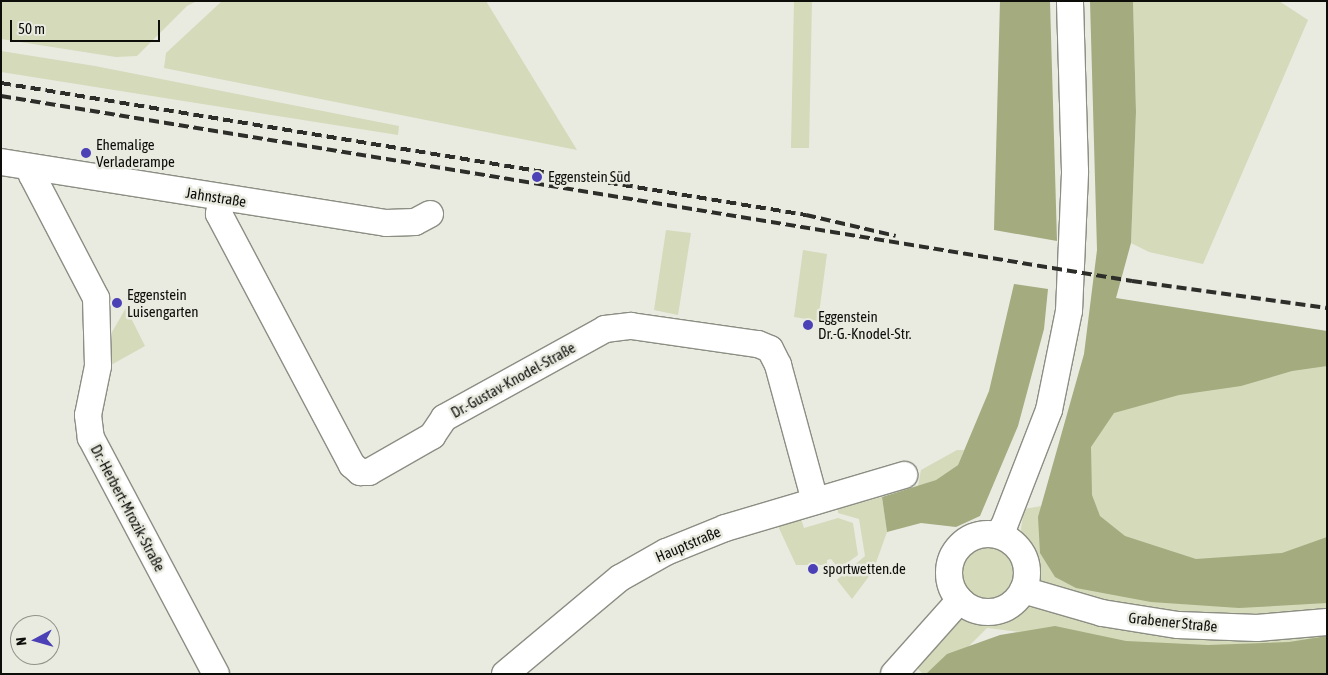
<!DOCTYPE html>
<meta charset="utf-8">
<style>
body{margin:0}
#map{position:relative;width:1328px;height:675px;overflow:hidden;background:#e9ebe0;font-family:"Asap Condensed",sans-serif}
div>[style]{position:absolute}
.green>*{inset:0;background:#d4daba}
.round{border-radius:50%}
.forest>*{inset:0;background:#a3ab7f}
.roads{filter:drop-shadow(1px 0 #8b8e83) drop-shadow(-1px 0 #8b8e83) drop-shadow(0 1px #8b8e83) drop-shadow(0 -1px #8b8e83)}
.minor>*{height:26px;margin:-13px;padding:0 13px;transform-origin:13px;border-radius:13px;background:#fff}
.minor>.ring{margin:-13px;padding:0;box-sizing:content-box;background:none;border:26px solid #fff;border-radius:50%}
.rail>*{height:4px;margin-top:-2px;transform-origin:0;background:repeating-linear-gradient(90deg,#2d2e2a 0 10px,transparent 0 15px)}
.dots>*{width:14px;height:14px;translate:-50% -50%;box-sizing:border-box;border:2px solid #e9ebe0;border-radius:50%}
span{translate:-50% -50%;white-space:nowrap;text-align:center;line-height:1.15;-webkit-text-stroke:5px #e9ebe0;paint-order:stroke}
.poi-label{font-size:15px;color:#0d0d0a}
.left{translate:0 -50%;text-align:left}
.street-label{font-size:15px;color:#0d0d0a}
.frame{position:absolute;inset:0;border:2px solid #0d0d0a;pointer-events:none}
.north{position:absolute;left:10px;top:615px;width:50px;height:50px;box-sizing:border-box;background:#e9ebe0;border:1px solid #91928a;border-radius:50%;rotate:264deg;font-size:14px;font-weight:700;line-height:20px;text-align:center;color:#0d0d0a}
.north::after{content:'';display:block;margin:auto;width:18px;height:22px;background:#4b40b6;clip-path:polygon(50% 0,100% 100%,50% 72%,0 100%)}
.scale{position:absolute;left:10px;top:20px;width:150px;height:22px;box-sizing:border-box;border:2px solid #0d0d0a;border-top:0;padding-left:6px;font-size:15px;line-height:18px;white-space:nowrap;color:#0d0d0a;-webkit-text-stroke:4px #e9ebe0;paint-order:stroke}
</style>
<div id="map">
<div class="green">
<i style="clip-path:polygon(1px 1px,197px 1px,187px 6px,137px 56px,116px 57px,1px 39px)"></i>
<i style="clip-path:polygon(222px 1px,486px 1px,577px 150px,164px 68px,166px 53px)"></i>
<i style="clip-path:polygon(794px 1px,812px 1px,809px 148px,791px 148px)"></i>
<i style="clip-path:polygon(1133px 1px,1279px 1px,1308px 20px,1203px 264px,1149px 252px,1131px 243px,1136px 112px)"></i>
<i style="clip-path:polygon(1px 51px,95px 66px,399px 126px,398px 135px,1px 72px)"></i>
<i style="clip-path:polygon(666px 230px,691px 233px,678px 315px,654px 310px)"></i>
<i style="clip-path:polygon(803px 250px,827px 254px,818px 321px,794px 317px)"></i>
<i style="clip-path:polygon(126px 308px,145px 346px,111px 365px,112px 332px)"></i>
<i style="clip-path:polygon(1327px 339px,1327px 647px,1249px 660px,987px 628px,941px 674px,923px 674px,916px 667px,964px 616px,1029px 606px,1046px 611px,1052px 591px,1038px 583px,1028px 561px,1021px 529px,1024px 509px,1059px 503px,1096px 403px)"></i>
<i style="clip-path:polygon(957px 450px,964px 450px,958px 465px,936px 480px,918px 486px,921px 470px)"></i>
<i style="clip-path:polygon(882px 497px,887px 532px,873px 571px,852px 599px,837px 580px,865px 556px,859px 519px,838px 513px,838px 509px)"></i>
<i style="clip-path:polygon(838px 518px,853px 523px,858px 555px,839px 569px,831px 559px,827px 560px,827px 565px,796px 565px,778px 526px,801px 519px,804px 528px)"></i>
<i class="round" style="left:962px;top:547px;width:52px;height:52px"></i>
</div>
<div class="forest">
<i style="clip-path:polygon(1000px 1px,1050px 1px,1057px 241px,994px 230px)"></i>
<i style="clip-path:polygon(1090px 1px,1133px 1px,1136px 112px,1131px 243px,1116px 298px,1327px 331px,1327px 366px,1292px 371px,1241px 386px,1179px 395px,1114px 413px,1091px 447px,1092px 495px,1100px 516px,1125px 536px,1196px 559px,1282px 553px,1327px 537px,1327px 603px,1239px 608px,1151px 602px,1076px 588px,1055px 577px,1040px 553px,1038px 517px,1084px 354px,1097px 250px)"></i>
<i style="clip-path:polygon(1014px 284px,1048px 289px,1044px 329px,1018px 426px,980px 516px,956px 527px,921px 523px,887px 532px,882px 497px,936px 480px,958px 465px,989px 391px)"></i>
<i style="clip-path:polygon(1055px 626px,1126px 641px,1208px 645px,1289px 642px,1327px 636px,1327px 674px,926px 674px,947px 654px,1000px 635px)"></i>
</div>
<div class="roads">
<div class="minor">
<i style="left:1px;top:162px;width:390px;rotate:9deg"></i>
<i style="left:386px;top:223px;width:29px;rotate:-2deg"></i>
<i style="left:415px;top:222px;width:17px;rotate:-28deg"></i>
<i style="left:32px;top:168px;width:7px;rotate:90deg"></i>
<i style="left:32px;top:175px;width:139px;rotate:62.5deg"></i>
<i style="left:96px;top:298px;width:68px;rotate:88.3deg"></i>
<i style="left:98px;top:366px;width:50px;rotate:101.5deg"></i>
<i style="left:88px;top:415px;width:23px;rotate:83deg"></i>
<i style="left:91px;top:438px;width:267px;rotate:62.1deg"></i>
<i style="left:222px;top:198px;width:16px;rotate:101deg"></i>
<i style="left:219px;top:214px;width:284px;rotate:62.1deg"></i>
<i style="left:352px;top:465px;width:11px;rotate:41deg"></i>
<i style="left:360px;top:472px;width:9px"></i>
<i style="left:369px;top:472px;width:73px;rotate:-29.7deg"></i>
<i style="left:432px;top:436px;width:22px;rotate:-56deg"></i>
<i style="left:444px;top:418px;width:184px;rotate:-28.9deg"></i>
<i style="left:605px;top:329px;width:26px;rotate:-7deg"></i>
<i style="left:631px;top:326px;width:128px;rotate:8.1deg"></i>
<i style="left:758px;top:344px;width:13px;rotate:23deg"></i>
<i style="left:770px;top:349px;width:18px;rotate:63deg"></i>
<i style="left:778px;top:365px;width:141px;rotate:74.8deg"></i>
<i class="ring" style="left:949px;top:534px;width:52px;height:52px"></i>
<i style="left:997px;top:535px;width:11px;rotate:-52deg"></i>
<i style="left:1004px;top:526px;width:124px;rotate:-68.8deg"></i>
<i style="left:1049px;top:410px;width:101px;rotate:-78.6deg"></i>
<i style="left:1069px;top:311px;width:140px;rotate:-87.5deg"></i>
<i style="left:1075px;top:171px;width:170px;rotate:-91.7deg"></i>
<i style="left:1023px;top:590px;width:82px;rotate:16.2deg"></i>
<i style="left:1102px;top:613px;width:77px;rotate:9deg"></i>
<i style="left:1178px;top:625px;width:79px;rotate:2.2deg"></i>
<i style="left:1257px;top:628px;width:70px;rotate:-4.9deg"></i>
<i style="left:505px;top:674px;width:150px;rotate:-39.9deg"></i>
<i style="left:620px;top:578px;width:53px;rotate:-29.5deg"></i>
<i style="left:666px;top:552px;width:64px;rotate:-22.1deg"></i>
<i style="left:725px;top:528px;width:187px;rotate:-16.5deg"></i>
<i style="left:894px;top:674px;width:99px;rotate:-48.3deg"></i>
</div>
</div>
<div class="rail">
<i style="left:1px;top:83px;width:816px;rotate:9.31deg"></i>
<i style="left:806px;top:215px;width:92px;rotate:13.1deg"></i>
<i style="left:1px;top:96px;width:1146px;rotate:9.29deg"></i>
<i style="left:1132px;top:281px;width:197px;rotate:7.9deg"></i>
</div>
<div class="dots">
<i style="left:86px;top:153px;background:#4b40b6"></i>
<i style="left:537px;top:177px;background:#4b40b6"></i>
<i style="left:117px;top:303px;background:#4b40b6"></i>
<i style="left:808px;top:325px;background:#4b40b6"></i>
<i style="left:813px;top:569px;background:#4b40b6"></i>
</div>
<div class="poi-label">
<span class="left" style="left:96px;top:153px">Ehemalige<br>Verladerampe</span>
<span class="left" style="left:548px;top:177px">Eggenstein Süd</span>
<span class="left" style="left:127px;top:303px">Eggenstein<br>Luisengarten</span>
<span class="left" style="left:818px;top:325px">Eggenstein<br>Dr.-G.-Knodel-Str.</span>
<span class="left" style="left:823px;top:569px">sportwetten.de</span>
</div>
<div class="street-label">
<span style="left:216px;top:197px;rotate:9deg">Jahnstraße</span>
<span style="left:513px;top:380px;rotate:-29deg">Dr.-Gustav-Knodel-Straße</span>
<span style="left:128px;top:508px;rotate:62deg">Dr.-Herbert-Mrozik-Straße</span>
<span style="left:688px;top:544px;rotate:-23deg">Hauptstraße</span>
<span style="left:1173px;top:622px;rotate:6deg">Grabener Straße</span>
</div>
<div class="frame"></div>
<div class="north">N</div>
<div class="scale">50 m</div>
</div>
